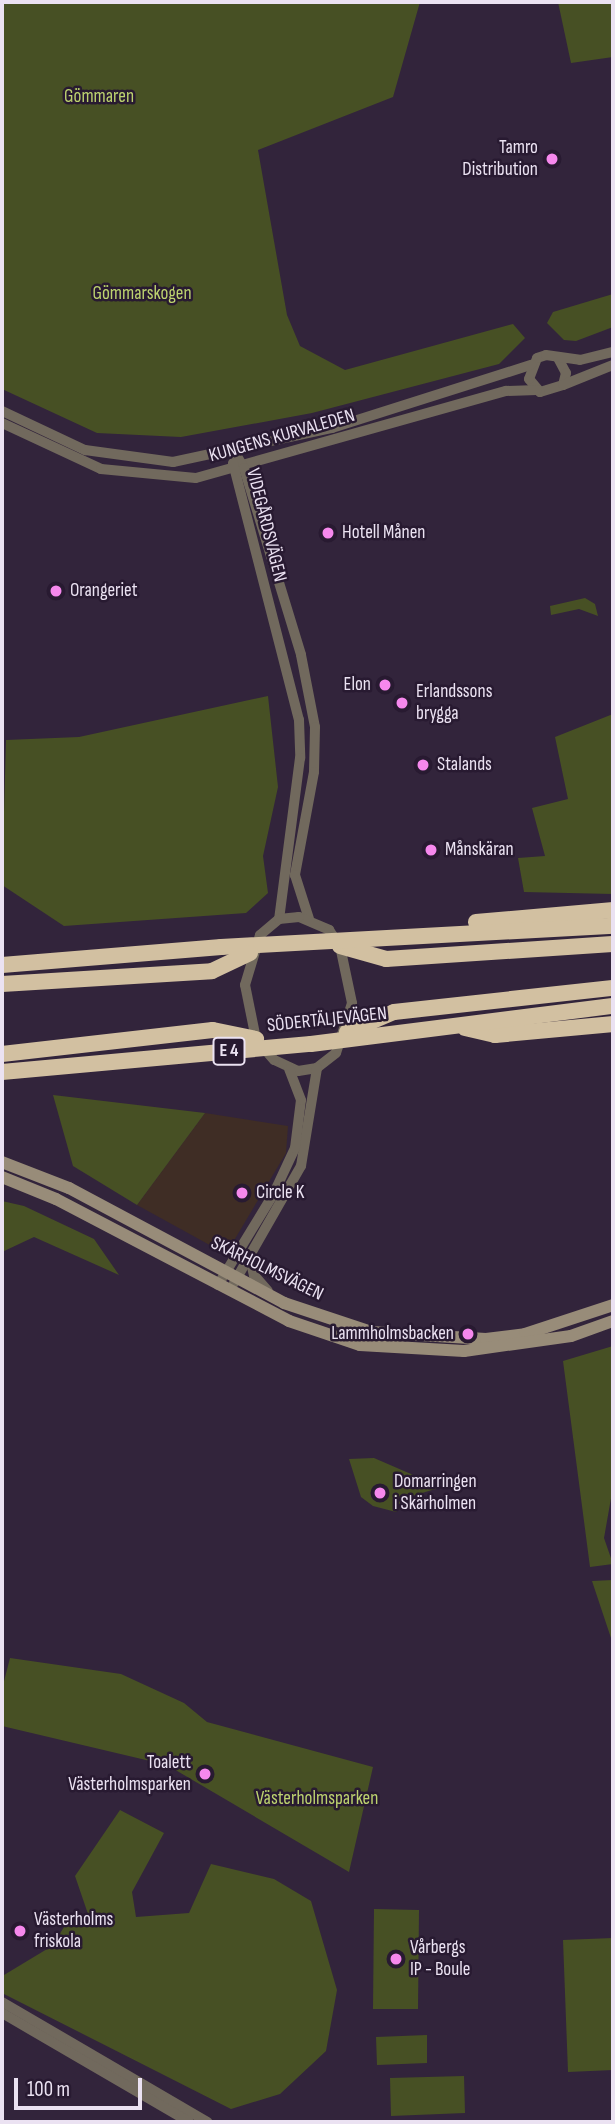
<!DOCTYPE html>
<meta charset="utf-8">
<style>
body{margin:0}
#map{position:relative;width:615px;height:2124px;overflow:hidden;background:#32243b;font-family:"Sofia Sans Condensed",sans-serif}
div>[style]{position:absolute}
.commercial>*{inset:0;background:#3f2d25}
.green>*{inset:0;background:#475024}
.tertiary>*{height:10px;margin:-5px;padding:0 5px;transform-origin:5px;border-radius:5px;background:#71695d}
.secondary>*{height:12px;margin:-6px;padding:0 6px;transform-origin:6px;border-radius:6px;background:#988c79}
.motorway>*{height:16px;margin:-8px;padding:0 8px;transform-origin:8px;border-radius:8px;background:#d2c0a1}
.dots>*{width:19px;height:19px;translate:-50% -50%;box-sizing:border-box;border:4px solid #281a31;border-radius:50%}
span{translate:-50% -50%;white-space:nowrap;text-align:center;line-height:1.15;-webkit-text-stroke:5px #281a31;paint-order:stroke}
.shield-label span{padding:2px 5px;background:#281a31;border:2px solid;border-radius:5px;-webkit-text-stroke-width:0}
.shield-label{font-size:18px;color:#ebe2f2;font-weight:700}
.park-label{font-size:19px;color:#bdd36f}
.poi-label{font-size:19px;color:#ebe2f2}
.right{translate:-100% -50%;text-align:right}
.left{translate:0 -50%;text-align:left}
.street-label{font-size:19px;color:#ebe2f2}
.frame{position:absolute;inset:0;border:4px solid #ebe2f2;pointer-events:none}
.scale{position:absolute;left:14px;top:2078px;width:128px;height:32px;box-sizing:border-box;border:4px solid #ebe2f2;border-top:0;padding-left:9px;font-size:21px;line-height:24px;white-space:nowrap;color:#ebe2f2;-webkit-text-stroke:5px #281a31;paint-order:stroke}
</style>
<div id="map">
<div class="commercial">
<i style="clip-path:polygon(205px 1113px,288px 1126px,286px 1153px,226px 1254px,137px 1205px)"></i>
</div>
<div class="green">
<i style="clip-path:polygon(2px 2px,420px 2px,393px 97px,258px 150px,287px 315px,300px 346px,345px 370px,513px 324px,525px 338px,499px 364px,312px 413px,181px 437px,97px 433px,2px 389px)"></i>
<i style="clip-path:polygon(558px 2px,613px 2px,613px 57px,571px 63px)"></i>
<i style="clip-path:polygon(613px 294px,613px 327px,576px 341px,564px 340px,547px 323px,553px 312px)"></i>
<i style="clip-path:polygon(585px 598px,595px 604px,598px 616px,579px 609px,551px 615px,550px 606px)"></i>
<i style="clip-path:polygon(268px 696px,278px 787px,263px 856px,268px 893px,246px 913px,64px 926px,2px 885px,6px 740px,79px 737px)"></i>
<i style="clip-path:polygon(613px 714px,613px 894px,524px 892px,518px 858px,545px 856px,532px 808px,568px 799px,555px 737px)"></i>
<i style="clip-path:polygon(53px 1095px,205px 1113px,137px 1205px,73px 1166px)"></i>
<i style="clip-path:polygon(2px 1201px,24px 1206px,94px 1239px,119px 1275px,34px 1237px,2px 1252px)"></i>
<i style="clip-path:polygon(613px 1346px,613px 1487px,604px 1538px,613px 1564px,590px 1567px,563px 1361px)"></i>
<i style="clip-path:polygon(374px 1458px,404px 1471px,442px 1487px,412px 1496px,396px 1512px,373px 1506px,361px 1497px,349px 1459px)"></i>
<i style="clip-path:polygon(613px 1580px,613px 1644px,592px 1581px)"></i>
<i style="clip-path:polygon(10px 1658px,121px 1674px,184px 1703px,207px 1722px,373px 1767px,349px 1872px,167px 1765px,2px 1726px,2px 1689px)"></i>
<i style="clip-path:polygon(120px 1810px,164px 1833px,132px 1892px,136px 1917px,189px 1913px,211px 1864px,274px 1879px,311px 1901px,337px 1990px,326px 2051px,280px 2094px,231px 2109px,2px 1993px,4px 1975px,52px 1946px,66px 1924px,88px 1914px,75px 1876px)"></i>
<i style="clip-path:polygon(374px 1909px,419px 1910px,418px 2009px,373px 2009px)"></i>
<i style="clip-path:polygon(613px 1938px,613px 2070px,568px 2072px,563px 1940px)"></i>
<i style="clip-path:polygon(427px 2035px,427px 2063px,377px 2065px,376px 2037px)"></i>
<i style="clip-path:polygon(464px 2076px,465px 2113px,391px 2116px,390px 2078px)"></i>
</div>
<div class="tertiary">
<i style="left:558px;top:358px;width:17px;rotate:62deg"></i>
<i style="left:566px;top:373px;width:12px;rotate:104deg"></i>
<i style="left:563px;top:385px;width:24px;rotate:163deg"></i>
<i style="left:540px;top:392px;width:17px;rotate:-130deg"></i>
<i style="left:529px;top:379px;width:22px;rotate:-69deg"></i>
<i style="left:537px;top:358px;width:9px;rotate:-18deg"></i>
<i style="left:546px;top:355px;width:34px;rotate:8deg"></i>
<i style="left:580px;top:360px;width:34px;rotate:-14deg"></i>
<i style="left:563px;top:385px;width:54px;rotate:-21.8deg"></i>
<i style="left:2px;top:411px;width:92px;rotate:25.2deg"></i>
<i style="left:85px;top:450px;width:89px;rotate:7.8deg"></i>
<i style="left:173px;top:462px;width:163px;rotate:-12.1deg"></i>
<i style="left:332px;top:428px;width:209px;rotate:-17.6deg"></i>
<i style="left:2px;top:423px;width:109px;rotate:24.9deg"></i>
<i style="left:101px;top:469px;width:95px;rotate:5.4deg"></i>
<i style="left:196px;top:478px;width:322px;rotate:-15.7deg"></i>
<i style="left:506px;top:391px;width:31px;rotate:-2deg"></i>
<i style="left:234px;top:451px;width:20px;rotate:60deg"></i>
<i style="left:244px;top:468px;width:195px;rotate:73deg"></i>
<i style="left:301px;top:655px;width:73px;rotate:79deg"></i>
<i style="left:315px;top:727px;width:45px;rotate:91.3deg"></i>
<i style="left:314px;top:772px;width:105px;rotate:100.5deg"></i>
<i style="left:295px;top:875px;width:46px;rotate:72.3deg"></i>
<i style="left:233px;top:463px;width:265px;rotate:75.6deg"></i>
<i style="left:299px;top:720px;width:38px;rotate:88deg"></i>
<i style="left:300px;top:758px;width:162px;rotate:97.4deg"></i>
<i style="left:299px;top:917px;width:33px;rotate:23deg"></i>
<i style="left:329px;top:930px;width:19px;rotate:55deg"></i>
<i style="left:340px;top:946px;width:58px;rotate:78.1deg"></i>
<i style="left:352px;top:1003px;width:52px;rotate:107.7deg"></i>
<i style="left:336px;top:1053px;width:24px;rotate:142deg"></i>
<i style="left:317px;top:1068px;width:19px;rotate:171deg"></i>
<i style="left:298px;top:1071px;width:26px;rotate:-155deg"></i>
<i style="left:274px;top:1060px;width:28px;rotate:-131deg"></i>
<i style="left:256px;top:1039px;width:55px;rotate:-101.5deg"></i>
<i style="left:245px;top:985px;width:52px;rotate:-73.3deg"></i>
<i style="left:260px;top:935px;width:25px;rotate:-40deg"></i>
<i style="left:279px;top:919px;width:20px;rotate:-6deg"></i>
<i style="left:249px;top:1254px;width:22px;rotate:77deg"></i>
<i style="left:254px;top:1275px;width:21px;rotate:49deg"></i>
<i style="left:234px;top:1283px;width:135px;rotate:-60.2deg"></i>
<i style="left:301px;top:1166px;width:99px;rotate:-80.7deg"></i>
<i style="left:218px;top:1285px;width:105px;rotate:-58.6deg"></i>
<i style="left:273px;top:1195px;width:52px;rotate:-64.9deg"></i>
<i style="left:295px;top:1148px;width:48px;rotate:-82.9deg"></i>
<i style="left:301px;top:1100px;width:33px;rotate:-111deg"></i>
<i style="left:2px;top:2002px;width:238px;rotate:30.3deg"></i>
<i style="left:2px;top:2013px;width:216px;rotate:30.2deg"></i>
</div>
<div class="secondary">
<i style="left:2px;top:1162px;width:72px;rotate:21.2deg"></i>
<i style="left:69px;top:1188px;width:244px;rotate:28.1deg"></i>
<i style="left:284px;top:1303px;width:92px;rotate:18.4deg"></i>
<i style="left:371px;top:1332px;width:115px;rotate:3.5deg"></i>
<i style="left:486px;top:1339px;width:39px;rotate:-7deg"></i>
<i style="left:525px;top:1334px;width:93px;rotate:-18.2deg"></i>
<i style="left:2px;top:1177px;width:58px;rotate:22.2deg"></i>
<i style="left:56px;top:1199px;width:263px;rotate:27.6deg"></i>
<i style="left:289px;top:1321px;width:75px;rotate:18.7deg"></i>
<i style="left:360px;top:1345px;width:104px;rotate:3.3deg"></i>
<i style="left:464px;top:1351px;width:108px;rotate:-8deg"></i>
<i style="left:571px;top:1336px;width:45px;rotate:-19.7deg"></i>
</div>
<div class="motorway">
<i style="left:476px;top:922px;width:138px;rotate:-5deg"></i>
<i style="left:340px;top:946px;width:48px;rotate:15.8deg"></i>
<i style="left:386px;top:959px;width:227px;rotate:-3.8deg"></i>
<i style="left:2px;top:965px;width:220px;rotate:-4.7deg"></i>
<i style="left:221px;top:947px;width:393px;rotate:-3.1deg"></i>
<i style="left:2px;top:984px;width:210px;rotate:-3.5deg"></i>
<i style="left:212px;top:971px;width:42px;rotate:-25.3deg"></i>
<i style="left:465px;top:1028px;width:31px;rotate:13deg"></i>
<i style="left:495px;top:1035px;width:119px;rotate:-5.3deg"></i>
<i style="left:347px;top:1032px;width:51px;rotate:-23.1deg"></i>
<i style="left:394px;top:1012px;width:220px;rotate:-6.3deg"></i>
<i style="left:2px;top:1054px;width:212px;rotate:-6.5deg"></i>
<i style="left:213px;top:1030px;width:44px;rotate:11.8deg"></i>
<i style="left:2px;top:1072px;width:310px;rotate:-5.2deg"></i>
<i style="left:311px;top:1044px;width:304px;rotate:-7.2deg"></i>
</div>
<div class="dots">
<i style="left:552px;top:159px;background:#f688ed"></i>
<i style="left:328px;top:533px;background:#f688ed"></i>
<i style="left:56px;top:591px;background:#f688ed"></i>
<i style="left:385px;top:685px;background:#f688ed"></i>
<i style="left:402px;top:703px;background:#f688ed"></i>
<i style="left:423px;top:765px;background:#f688ed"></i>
<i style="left:431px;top:850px;background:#f688ed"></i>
<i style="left:242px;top:1193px;background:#f688ed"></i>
<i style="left:468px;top:1334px;background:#f688ed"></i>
<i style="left:380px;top:1493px;background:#f688ed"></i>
<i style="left:205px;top:1774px;background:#f688ed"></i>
<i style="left:20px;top:1931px;background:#f688ed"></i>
<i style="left:396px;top:1959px;background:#f688ed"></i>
</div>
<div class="shield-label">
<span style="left:229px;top:1051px">E 4</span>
</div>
<div class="park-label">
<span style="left:99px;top:97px">Gömmaren</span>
<span style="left:142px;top:294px">Gömmarskogen</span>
<span style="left:317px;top:1799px">Västerholmsparken</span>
</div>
<div class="poi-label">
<span class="right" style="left:538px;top:159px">Tamro<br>Distribution</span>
<span class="left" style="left:342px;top:533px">Hotell Månen</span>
<span class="left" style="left:70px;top:591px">Orangeriet</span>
<span class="right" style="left:371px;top:685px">Elon</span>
<span class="left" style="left:416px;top:703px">Erlandssons<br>brygga</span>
<span class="left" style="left:437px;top:765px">Stalands</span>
<span class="left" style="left:445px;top:850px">Månskäran</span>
<span class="left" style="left:256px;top:1193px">Circle K</span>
<span class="right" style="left:454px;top:1334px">Lammholmsbacken</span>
<span class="left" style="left:394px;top:1493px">Domarringen<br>i Skärholmen</span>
<span class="right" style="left:191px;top:1774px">Toalett<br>Västerholmsparken</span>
<span class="left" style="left:34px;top:1931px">Västerholms<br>friskola</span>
<span class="left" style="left:410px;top:1959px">Vårbergs<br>IP - Boule</span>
</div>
<div class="street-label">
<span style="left:282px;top:436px;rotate:-16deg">KUNGENS KURVALEDEN</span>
<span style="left:266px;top:525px;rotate:76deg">VIDEGÅRDSVÄGEN</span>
<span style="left:327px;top:1020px;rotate:-6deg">SÖDERTÄLJEVÄGEN</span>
<span style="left:267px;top:1269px;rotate:26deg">SKÄRHOLMSVÄGEN</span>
</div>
<div class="frame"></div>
<div class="scale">100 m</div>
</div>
